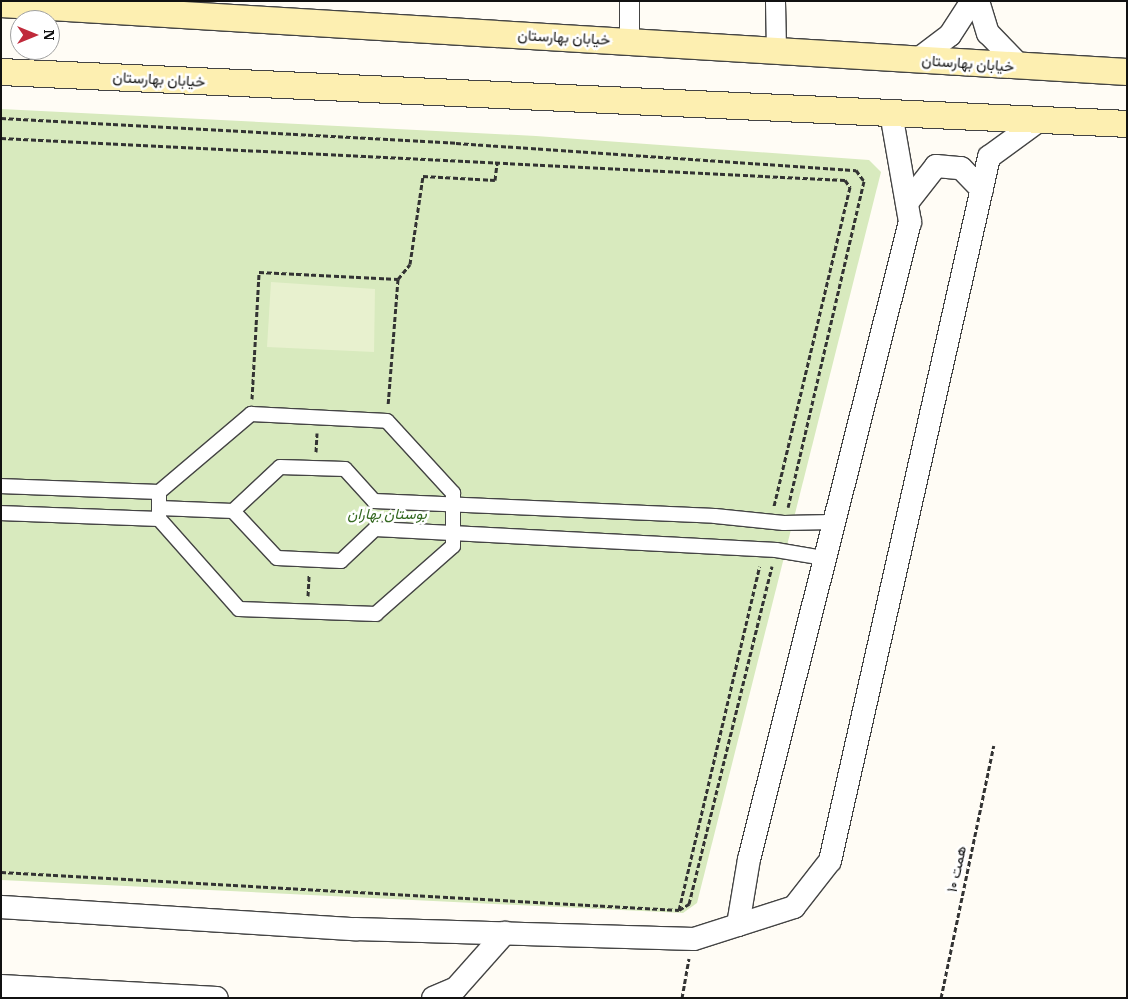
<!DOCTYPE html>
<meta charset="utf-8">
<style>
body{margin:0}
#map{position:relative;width:1128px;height:999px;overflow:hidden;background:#fffcf5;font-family:"IBM Plex Serif",Vazirmatn,serif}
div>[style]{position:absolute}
.green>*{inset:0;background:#d8eabe}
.pitch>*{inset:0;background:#e8f1cf}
.path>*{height:3px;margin-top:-1.5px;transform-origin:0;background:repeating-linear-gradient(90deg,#333 0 5px,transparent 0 7.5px)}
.roads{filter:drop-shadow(1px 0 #444) drop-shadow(-1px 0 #444) drop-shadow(0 1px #444) drop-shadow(0 -1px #444)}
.pedestrian>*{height:14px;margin:-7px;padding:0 7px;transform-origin:7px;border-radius:7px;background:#fff}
.minor>*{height:19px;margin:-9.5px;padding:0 9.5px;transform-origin:9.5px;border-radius:9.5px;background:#fff}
.tertiary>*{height:22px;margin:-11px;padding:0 11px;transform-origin:11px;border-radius:11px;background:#fff}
.secondary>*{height:26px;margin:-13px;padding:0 13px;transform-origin:13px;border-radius:13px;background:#fdefb1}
span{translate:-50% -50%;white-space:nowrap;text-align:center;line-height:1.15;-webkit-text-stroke:5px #fff;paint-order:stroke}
.street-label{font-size:15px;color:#111}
.park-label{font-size:15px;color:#356921;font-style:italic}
.frame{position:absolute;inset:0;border:2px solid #111;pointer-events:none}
.north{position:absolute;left:10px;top:10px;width:50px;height:50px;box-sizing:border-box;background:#fff;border:1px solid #a0a0a0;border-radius:50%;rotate:90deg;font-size:14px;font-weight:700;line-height:20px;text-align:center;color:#111}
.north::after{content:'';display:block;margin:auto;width:18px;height:22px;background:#c02a3b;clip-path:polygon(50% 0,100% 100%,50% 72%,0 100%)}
</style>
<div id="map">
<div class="green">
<i style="clip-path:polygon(1px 109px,536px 136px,869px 160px,881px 172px,697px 903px,683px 913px,1px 880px)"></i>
</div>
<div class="pitch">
<i style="clip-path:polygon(271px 282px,375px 289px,374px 352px,267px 347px)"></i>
</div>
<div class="path">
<i style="left:1px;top:118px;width:456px;rotate:3.1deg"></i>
<i style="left:456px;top:143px;width:401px;rotate:3.9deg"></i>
<i style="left:856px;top:170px;width:14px;rotate:54deg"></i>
<i style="left:864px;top:181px;width:335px;rotate:103.1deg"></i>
<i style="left:1px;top:138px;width:845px;rotate:2.85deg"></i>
<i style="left:845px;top:180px;width:9px;rotate:54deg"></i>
<i style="left:850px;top:187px;width:328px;rotate:103.4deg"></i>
<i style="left:398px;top:279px;width:19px;rotate:-51deg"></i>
<i style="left:410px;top:264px;width:89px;rotate:-81.6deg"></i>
<i style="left:423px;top:176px;width:72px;rotate:3.2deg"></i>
<i style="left:495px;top:180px;width:17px;rotate:-83deg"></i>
<i style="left:252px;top:399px;width:127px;rotate:-86.8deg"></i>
<i style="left:259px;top:272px;width:139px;rotate:2.9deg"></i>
<i style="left:398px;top:279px;width:127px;rotate:94.5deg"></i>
<i style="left:316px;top:452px;width:19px;rotate:-87deg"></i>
<i style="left:308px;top:596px;width:21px;rotate:-87deg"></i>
<i style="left:1px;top:872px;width:679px;rotate:3.21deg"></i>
<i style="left:679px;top:910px;width:12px;rotate:-31deg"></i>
<i style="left:689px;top:904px;width:348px;rotate:-76.2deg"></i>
<i style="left:679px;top:910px;width:353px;rotate:-76.8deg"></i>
<i style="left:682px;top:998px;width:40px;rotate:-80deg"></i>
<i style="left:941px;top:998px;width:258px;rotate:-78.2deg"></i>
</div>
<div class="roads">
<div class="pedestrian">
<i style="left:1px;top:486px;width:158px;rotate:2.2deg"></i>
<i style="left:159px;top:492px;width:121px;rotate:-40.3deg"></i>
<i style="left:251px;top:414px;width:136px;rotate:2.9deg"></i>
<i style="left:387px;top:421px;width:98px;rotate:47.5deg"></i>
<i style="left:453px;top:493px;width:53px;rotate:90deg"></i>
<i style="left:453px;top:546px;width:103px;rotate:138.6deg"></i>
<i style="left:376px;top:614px;width:137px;rotate:-177.9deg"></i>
<i style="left:239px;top:609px;width:120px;rotate:-131.6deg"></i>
<i style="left:159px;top:519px;width:27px;rotate:-90deg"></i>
<i style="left:159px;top:508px;width:74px;rotate:2.3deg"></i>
<i style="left:233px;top:511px;width:64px;rotate:46.9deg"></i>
<i style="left:277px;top:558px;width:64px;rotate:2.7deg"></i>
<i style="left:341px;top:561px;width:47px;rotate:-43.3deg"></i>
<i style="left:375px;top:529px;width:402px;rotate:3deg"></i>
<i style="left:776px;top:550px;width:49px;rotate:9.5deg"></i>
<i style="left:233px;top:511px;width:64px;rotate:-43.1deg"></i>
<i style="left:280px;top:467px;width:65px;rotate:1.8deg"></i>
<i style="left:345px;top:469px;width:43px;rotate:47.8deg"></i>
<i style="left:374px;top:501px;width:341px;rotate:2.5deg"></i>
<i style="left:715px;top:516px;width:69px;rotate:5.8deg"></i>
<i style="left:784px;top:523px;width:49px;rotate:-1.2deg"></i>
<i style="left:1px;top:513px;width:158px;rotate:2.2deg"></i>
</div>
<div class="minor">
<i style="left:629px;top:1px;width:39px;rotate:90deg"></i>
<i style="left:775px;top:1px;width:49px;rotate:88.8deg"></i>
</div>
<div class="tertiary">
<i style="left:978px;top:1px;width:34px;rotate:73deg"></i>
<i style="left:988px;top:33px;width:47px;rotate:45.9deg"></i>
<i style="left:917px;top:60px;width:41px;rotate:-37.1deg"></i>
<i style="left:950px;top:35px;width:40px;rotate:-57.1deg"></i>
<i style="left:891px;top:113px;width:111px;rotate:80.1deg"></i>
<i style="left:910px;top:222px;width:657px;rotate:104.18deg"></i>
<i style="left:749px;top:859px;width:67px;rotate:99.5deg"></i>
<i style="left:738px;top:925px;width:59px;rotate:-17.8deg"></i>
<i style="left:794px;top:907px;width:58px;rotate:-52deg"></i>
<i style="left:830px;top:861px;width:722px;rotate:-77.27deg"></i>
<i style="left:989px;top:157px;width:63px;rotate:-36deg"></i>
<i style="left:907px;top:203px;width:47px;rotate:-51.9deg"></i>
<i style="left:936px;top:166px;width:25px;rotate:5deg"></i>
<i style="left:961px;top:168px;width:30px;rotate:46deg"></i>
<i style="left:1px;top:907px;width:355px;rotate:3.6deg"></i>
<i style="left:355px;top:929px;width:339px;rotate:1.7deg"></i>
<i style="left:694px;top:939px;width:46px;rotate:-17.7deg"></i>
<i style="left:1px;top:986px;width:216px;rotate:3.2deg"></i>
<i style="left:433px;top:998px;width:25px;rotate:-23deg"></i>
<i style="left:456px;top:988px;width:74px;rotate:-48.3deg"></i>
</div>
<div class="secondary">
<i style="left:1px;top:4px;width:1128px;rotate:3.46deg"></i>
<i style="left:1px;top:72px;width:1127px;rotate:2.64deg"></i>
</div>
</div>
<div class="street-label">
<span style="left:564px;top:37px;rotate:3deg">خیابان بهارستان</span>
<span style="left:968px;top:63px;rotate:4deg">خیابان بهارستان</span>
<span style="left:159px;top:79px;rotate:3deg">خیابان بهارستان</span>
<span style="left:956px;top:869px;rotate:-78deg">همت ۱۰</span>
</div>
<div class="park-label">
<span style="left:387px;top:514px">بوستان بهاران</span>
</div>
<div class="frame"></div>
<div class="north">N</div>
</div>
